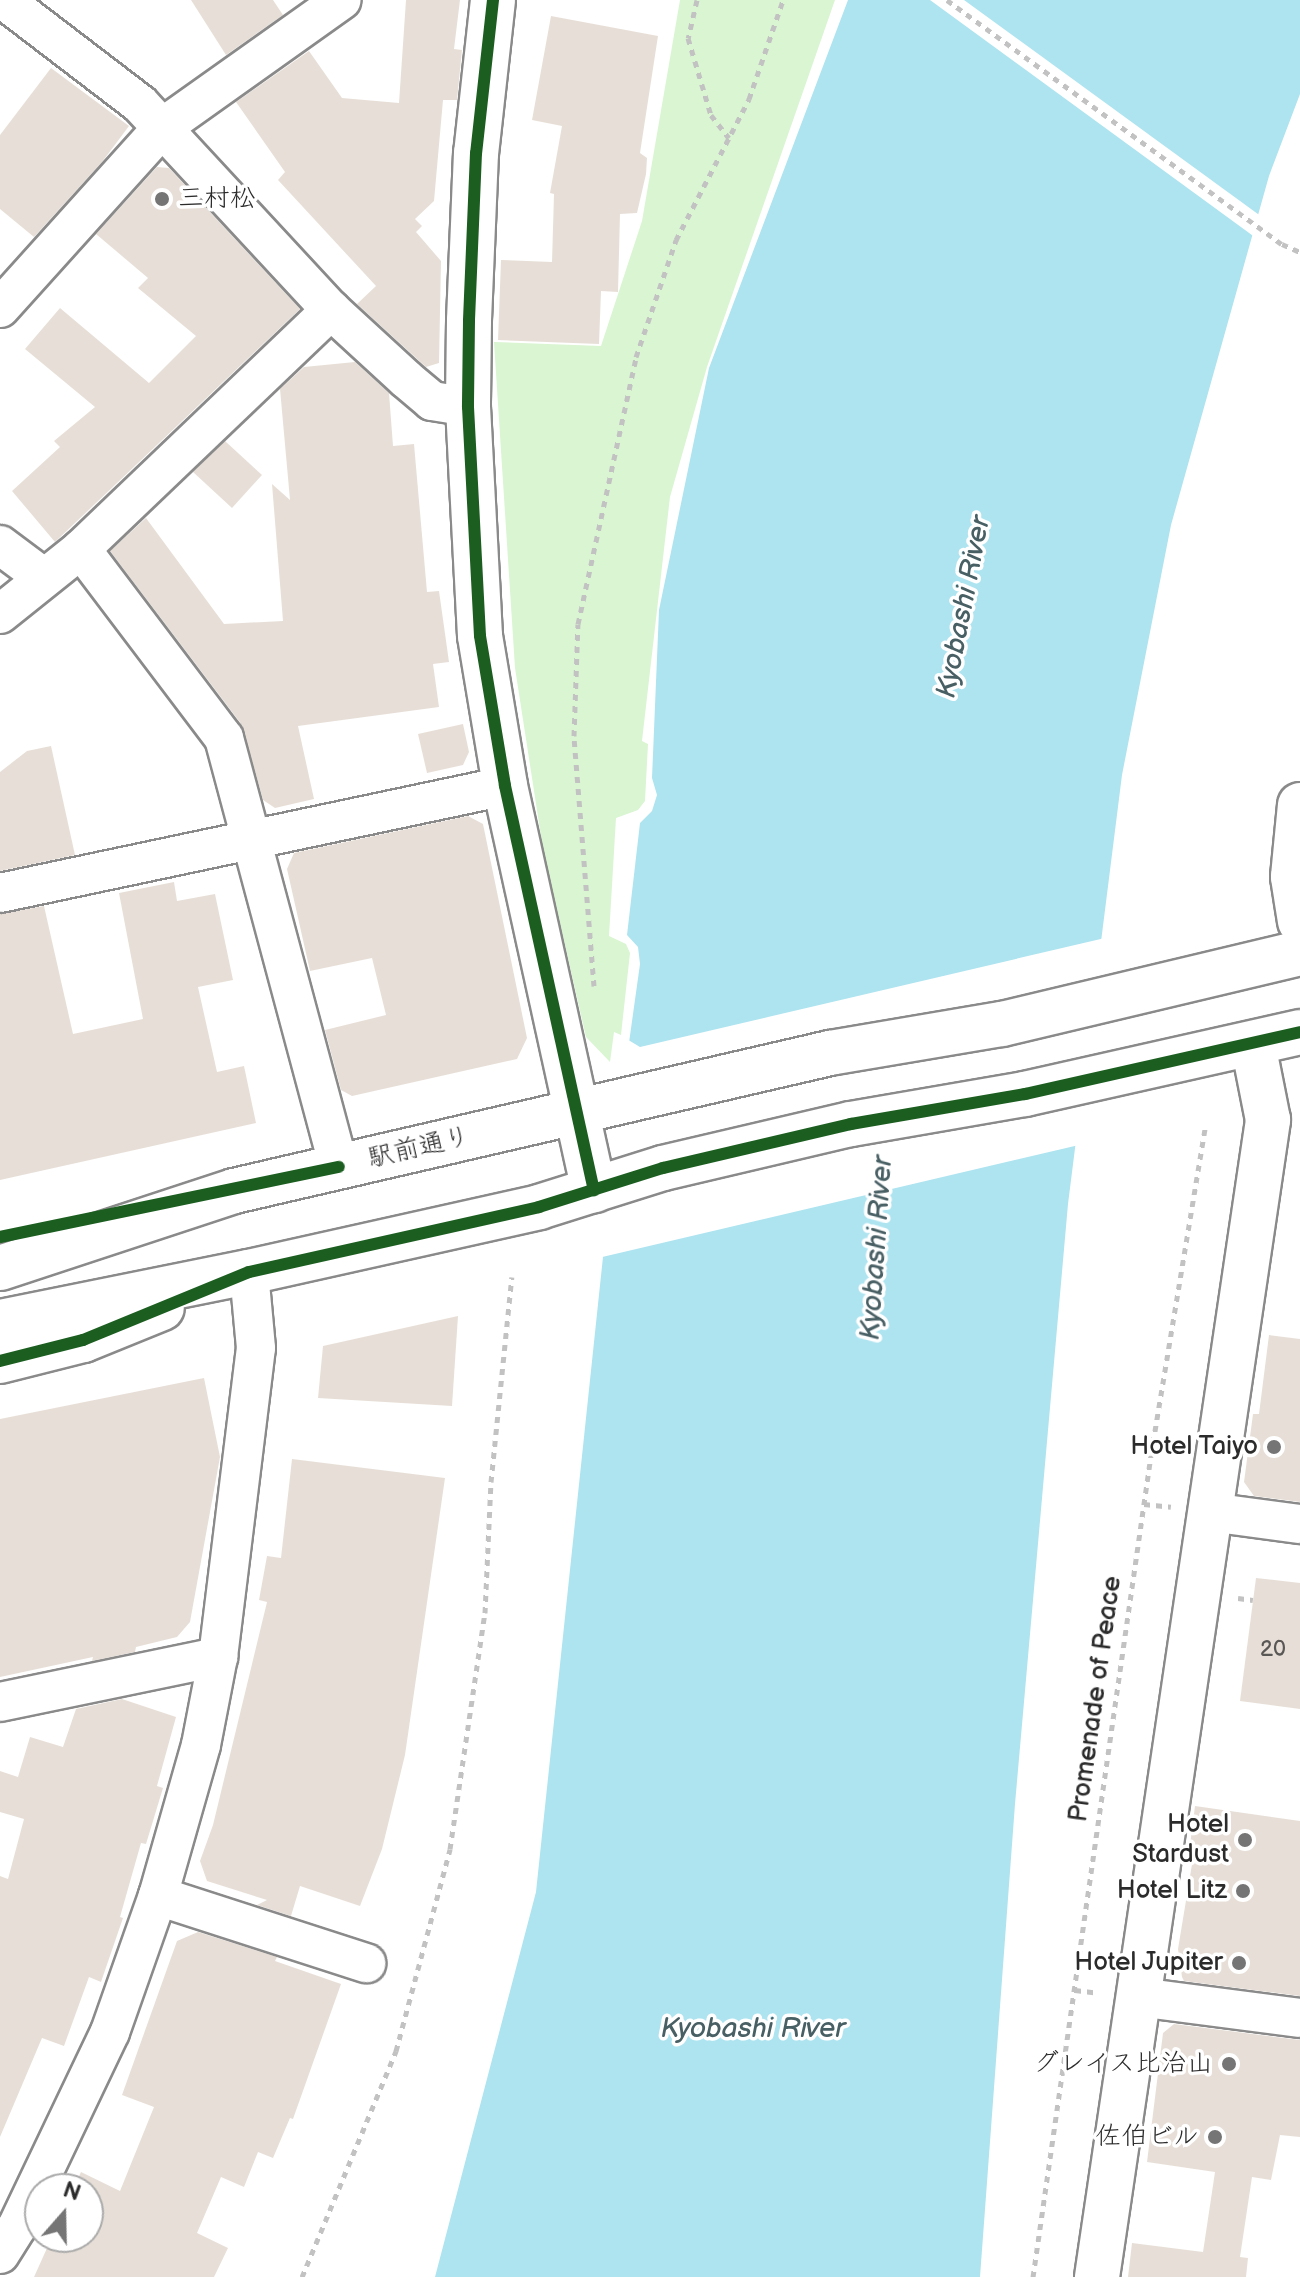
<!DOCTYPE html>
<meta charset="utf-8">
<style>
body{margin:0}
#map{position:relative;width:1300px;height:2277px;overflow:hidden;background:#fff;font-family:"Balsamiq Sans","Klee One",sans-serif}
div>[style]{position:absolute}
.green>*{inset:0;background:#daf5d2}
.water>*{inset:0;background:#ade4f0}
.pier>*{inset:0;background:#fff}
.building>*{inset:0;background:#e7dfd7}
.path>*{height:5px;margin-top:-2.5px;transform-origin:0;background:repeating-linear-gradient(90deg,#c2c2c2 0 6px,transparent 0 12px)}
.roads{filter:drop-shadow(2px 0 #8a8a8a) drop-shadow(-2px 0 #8a8a8a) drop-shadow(0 2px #8a8a8a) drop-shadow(0 -2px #8a8a8a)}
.street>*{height:38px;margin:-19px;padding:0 19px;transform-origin:19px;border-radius:19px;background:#fff}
.secondary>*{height:44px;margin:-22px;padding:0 22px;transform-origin:22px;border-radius:22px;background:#fff}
.cycleway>*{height:12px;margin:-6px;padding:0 6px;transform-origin:6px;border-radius:6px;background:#1b5e20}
.dots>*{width:22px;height:22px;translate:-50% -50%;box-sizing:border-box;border:4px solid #fff;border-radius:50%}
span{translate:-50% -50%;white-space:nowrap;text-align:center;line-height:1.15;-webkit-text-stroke:7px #fff;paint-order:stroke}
.number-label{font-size:22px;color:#5a5856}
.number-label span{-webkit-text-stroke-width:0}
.poi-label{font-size:26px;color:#2b2b2b}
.left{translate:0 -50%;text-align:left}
.right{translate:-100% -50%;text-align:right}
.street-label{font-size:26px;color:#2b2b2b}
.water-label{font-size:28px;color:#485f64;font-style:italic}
.north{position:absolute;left:24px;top:2173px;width:80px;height:80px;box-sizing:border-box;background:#fff;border:2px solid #aaa;border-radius:50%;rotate:20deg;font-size:22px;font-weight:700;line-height:32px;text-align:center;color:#2b2b2b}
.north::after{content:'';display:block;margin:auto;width:28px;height:36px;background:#757575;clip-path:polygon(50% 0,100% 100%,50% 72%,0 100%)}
</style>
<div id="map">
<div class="green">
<i style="clip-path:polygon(680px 0,835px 0,707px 367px,670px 497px,642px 741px,648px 744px,645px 801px,638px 810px,616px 818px,609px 936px,626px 944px,630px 953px,621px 1035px,614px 1032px,610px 1062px,586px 1037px,543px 849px,515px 668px,494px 342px,601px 346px,642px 221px)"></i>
</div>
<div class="water">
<i style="clip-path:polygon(848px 0,1300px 0,1300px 94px,1269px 176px,1171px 525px,1122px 775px,1068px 1204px,1015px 1804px,980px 2277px,435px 2277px,536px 1892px,615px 1143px,640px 964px,638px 947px,627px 935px,640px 823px,652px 811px,657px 795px,652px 778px,659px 610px,709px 368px)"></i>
</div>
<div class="pier">
<i style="clip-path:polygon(930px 0,964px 0,1262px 217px,1256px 238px)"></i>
<i style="clip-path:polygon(1105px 938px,1079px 1145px,598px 1258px,625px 1038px,640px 1047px)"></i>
</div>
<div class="building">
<i style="clip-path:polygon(191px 0,273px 0,283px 15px,226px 55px)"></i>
<i style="clip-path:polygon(406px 0,460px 0,454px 49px,462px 50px,457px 100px,443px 100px,434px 201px,415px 219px,422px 226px,416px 232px,441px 261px,439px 363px,426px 367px,357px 304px,376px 286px,278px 180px,285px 172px,236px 102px,309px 51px,342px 98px,399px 103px)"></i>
<i style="clip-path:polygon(551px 16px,658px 36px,640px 153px,647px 158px,646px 174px,637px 213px,620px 214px,618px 292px,601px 291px,599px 344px,498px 340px,501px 260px,552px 262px,554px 194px,550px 193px,562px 126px,532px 120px)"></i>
<i style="clip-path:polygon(51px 68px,129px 126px,102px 162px,34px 237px,0 209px,0 135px)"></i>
<i style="clip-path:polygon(157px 167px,169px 168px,300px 309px,55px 542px,12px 491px,60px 447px,54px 441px,95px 407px,25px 349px,60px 308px,149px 383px,196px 336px,138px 288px,148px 278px,96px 234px)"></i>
<i style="clip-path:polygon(355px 362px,389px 393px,393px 446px,414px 444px,427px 592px,439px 591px,449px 662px,433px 664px,439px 707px,298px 726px,314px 799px,275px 808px,263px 800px,242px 725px,110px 551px,146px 518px,224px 624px,283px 621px,272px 484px,290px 500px,280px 389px,304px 367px)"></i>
<i style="clip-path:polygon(225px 441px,262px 475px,232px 508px,193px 472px)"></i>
<i style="clip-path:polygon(463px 724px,469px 752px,463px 765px,427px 773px,418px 734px)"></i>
<i style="clip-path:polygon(51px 746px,75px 855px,0 871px,0 772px,27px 751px)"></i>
<i style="clip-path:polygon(468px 816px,483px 824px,527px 1038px,517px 1059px,352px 1096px,341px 1090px,325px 1030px,386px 1015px,372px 958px,310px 971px,287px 869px,294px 853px)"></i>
<i style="clip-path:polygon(174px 882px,177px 901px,215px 894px,233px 980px,198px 987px,217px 1072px,244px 1066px,256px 1123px,0 1180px,0 914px,44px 906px,73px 1034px,143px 1019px,119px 893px)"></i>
<i style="clip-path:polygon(458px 1316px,452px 1406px,318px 1398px,323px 1346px)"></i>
<i style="clip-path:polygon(1269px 1335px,1300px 1339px,1300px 1502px,1254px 1496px,1244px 1482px,1253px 1414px,1259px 1414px)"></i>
<i style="clip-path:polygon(204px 1378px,220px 1457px,190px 1622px,177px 1637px,136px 1647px,135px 1652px,92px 1661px,93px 1657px,0 1677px,0 1419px)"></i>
<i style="clip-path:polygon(292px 1459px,445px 1478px,405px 1755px,382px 1849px,360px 1906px,300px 1886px,291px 1916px,257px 1905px,267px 1900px,207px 1881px,200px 1861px,213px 1825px,267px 1602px,259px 1600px,267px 1556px,281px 1558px)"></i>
<i style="clip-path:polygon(1256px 1578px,1300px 1583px,1300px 1709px,1240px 1701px)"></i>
<i style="clip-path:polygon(122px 1699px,176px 1717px,157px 1786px,163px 1788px,146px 1844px,141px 1843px,120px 1917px,123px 1918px,101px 1982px,89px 1977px,64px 2046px,42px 2038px,0 2137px,0 1876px,8px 1879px,24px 1819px,0 1812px,0 1771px,18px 1777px,30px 1737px,63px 1747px,76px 1709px)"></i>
<i style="clip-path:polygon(1195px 1806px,1300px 1821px,1300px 1996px,1184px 1981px,1182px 1977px,1178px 1949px,1195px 1846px,1190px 1845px)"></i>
<i style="clip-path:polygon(198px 1932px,277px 1957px,275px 1961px,341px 1984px,293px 2119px,290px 2118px,273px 2158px,258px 2152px,244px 2187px,221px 2177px,197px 2233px,228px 2248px,214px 2277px,34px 2277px,52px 2237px,88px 2237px,88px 2189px,73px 2189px,81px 2172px,120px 2191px,154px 2107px,122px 2095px,177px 1941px)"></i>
<i style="clip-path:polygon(1174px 2024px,1300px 2040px,1300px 2137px,1280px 2135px,1271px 2180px,1252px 2177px,1240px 2257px,1248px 2258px,1246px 2277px,1128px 2277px,1132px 2243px,1203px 2252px,1215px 2172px,1147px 2162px,1163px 2033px)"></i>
</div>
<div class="path">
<i style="left:697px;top:0;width:39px;rotate:103deg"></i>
<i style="left:688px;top:38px;width:80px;rotate:73.4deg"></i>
<i style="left:711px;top:115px;width:29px;rotate:52deg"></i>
<i style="left:947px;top:0;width:414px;rotate:36.1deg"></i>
<i style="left:1282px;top:244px;width:20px;rotate:24deg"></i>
<i style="left:594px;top:986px;width:251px;rotate:-94.6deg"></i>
<i style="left:574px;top:736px;width:112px;rotate:-88deg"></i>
<i style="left:578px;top:624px;width:273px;rotate:-77.7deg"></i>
<i style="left:636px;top:357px;width:124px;rotate:-71.1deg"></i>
<i style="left:676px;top:240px;width:159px;rotate:-62.6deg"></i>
<i style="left:749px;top:99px;width:105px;rotate:-71deg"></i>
<i style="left:1144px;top:1504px;width:27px;rotate:6deg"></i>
<i style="left:1238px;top:1598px;width:15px;rotate:8deg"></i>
<i style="left:1075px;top:1990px;width:23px;rotate:7deg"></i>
<i style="left:302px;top:2277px;width:245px;rotate:-67.4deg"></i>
<i style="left:396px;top:2051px;width:209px;rotate:-75deg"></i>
<i style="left:450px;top:1849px;width:239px;rotate:-81.6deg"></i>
<i style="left:485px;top:1613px;width:131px;rotate:-87.4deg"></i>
<i style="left:491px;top:1482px;width:206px;rotate:-84.2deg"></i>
<i style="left:1033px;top:2277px;width:830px;rotate:-81.83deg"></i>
<i style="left:1151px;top:1455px;width:331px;rotate:-80.6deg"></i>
</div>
<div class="roads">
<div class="street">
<i style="left:4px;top:0;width:171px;rotate:37.4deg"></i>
<i style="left:140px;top:104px;width:281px;rotate:47.2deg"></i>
<i style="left:331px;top:310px;width:102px;rotate:42.6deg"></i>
<i style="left:406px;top:379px;width:34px;rotate:40deg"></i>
<i style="left:432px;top:401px;width:36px;rotate:9deg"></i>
<i style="left:0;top:308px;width:244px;rotate:-48deg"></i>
<i style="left:163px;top:127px;width:219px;rotate:-35.4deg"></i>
<i style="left:0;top:545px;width:54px;rotate:36.7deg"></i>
<i style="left:81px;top:549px;width:237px;rotate:52.9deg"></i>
<i style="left:224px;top:738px;width:444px;rotate:75deg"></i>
<i style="left:0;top:614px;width:104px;rotate:-38.7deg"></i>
<i style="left:81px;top:549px;width:346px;rotate:-43.7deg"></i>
<i style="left:0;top:893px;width:516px;rotate:-11.96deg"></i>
<i style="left:1210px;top:1512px;width:91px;rotate:7.6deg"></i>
<i style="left:0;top:1702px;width:223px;rotate:-11.7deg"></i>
<i style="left:158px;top:1896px;width:219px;rotate:17.9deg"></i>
<i style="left:1139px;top:1997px;width:162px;rotate:7.4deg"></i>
<i style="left:0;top:2254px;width:32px;rotate:-58deg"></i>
<i style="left:17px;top:2227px;width:216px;rotate:-64.5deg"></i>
<i style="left:110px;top:2032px;width:144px;rotate:-70.6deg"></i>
<i style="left:158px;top:1896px;width:157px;rotate:-74.1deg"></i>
<i style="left:201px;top:1745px;width:90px;rotate:-79.1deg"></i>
<i style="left:218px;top:1657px;width:311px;rotate:-83deg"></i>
<i style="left:256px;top:1348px;width:76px;rotate:-95.3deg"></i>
</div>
<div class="secondary">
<i style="left:493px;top:0;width:154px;rotate:96.3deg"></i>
<i style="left:476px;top:153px;width:168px;rotate:92.4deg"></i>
<i style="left:469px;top:321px;width:86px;rotate:90.7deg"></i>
<i style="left:468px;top:407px;width:229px;rotate:87deg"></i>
<i style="left:480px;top:636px;width:152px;rotate:80.5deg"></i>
<i style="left:505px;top:786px;width:414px;rotate:77.6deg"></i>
<i style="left:1300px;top:805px;width:72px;rotate:95.6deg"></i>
<i style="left:1293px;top:877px;width:45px;rotate:81deg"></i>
<i style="left:0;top:1268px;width:246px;rotate:-18.2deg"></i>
<i style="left:234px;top:1191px;width:612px;rotate:-13.04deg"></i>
<i style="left:830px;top:1053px;width:174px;rotate:-9.6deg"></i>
<i style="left:1002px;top:1024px;width:306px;rotate:-13.4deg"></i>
<i style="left:0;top:1322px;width:254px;rotate:-11.4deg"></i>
<i style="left:249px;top:1272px;width:297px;rotate:-12.6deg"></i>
<i style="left:539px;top:1207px;width:130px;rotate:-17.5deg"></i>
<i style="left:663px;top:1168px;width:193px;rotate:-13.2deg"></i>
<i style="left:851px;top:1124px;width:177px;rotate:-9.8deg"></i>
<i style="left:1025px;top:1094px;width:282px;rotate:-12.7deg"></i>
<i style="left:0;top:1361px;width:86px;rotate:-14.2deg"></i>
<i style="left:83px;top:1340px;width:85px;rotate:-22.1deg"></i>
<i style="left:1097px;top:2277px;width:1170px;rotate:-81.59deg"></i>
<i style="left:1268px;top:1120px;width:77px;rotate:-101.2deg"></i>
</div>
</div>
<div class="cycleway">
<i style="left:493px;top:0;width:154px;rotate:96.3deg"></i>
<i style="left:476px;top:153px;width:168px;rotate:92.4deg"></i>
<i style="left:469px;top:321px;width:86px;rotate:90.7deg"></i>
<i style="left:468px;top:407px;width:229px;rotate:87deg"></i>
<i style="left:480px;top:636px;width:152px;rotate:80.5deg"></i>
<i style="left:505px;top:786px;width:414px;rotate:77.6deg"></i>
<i style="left:0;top:1237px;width:346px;rotate:-11.7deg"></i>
<i style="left:0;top:1361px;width:86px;rotate:-14.2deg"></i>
<i style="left:83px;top:1340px;width:179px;rotate:-22.3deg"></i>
<i style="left:249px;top:1272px;width:297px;rotate:-12.6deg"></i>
<i style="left:539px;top:1207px;width:130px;rotate:-17.5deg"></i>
<i style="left:663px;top:1168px;width:193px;rotate:-13.2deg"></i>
<i style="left:851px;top:1124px;width:177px;rotate:-9.8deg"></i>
<i style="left:1025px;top:1094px;width:282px;rotate:-12.7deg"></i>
</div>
<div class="dots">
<i style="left:162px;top:199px;background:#757575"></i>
<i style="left:1274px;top:1447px;background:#757575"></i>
<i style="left:1245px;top:1840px;background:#757575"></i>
<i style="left:1243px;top:1891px;background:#757575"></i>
<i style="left:1239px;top:1963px;background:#757575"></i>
<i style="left:1229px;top:2064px;background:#757575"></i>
<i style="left:1215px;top:2137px;background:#757575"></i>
</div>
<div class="number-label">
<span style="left:1273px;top:1650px">20</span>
</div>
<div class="poi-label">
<span class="left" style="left:178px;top:199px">三村松</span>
<span class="right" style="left:1258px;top:1447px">Hotel Taiyo</span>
<span class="right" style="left:1229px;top:1840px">Hotel<br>Stardust</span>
<span class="right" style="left:1227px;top:1891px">Hotel Litz</span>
<span class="right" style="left:1223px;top:1963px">Hotel Jupiter</span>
<span class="right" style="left:1213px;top:2064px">グレイス比治山</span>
<span class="right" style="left:1199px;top:2137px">佐伯ビル</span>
</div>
<div class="street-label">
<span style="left:419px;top:1148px;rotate:-13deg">駅前通り</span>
<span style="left:1096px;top:1699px;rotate:-82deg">Promenade of Peace</span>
</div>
<div class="water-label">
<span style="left:964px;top:607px;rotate:-79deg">Kyobashi River</span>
<span style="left:877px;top:1248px;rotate:-86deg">Kyobashi River</span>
<span style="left:753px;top:2029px">Kyobashi River</span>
</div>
<div class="north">N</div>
</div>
